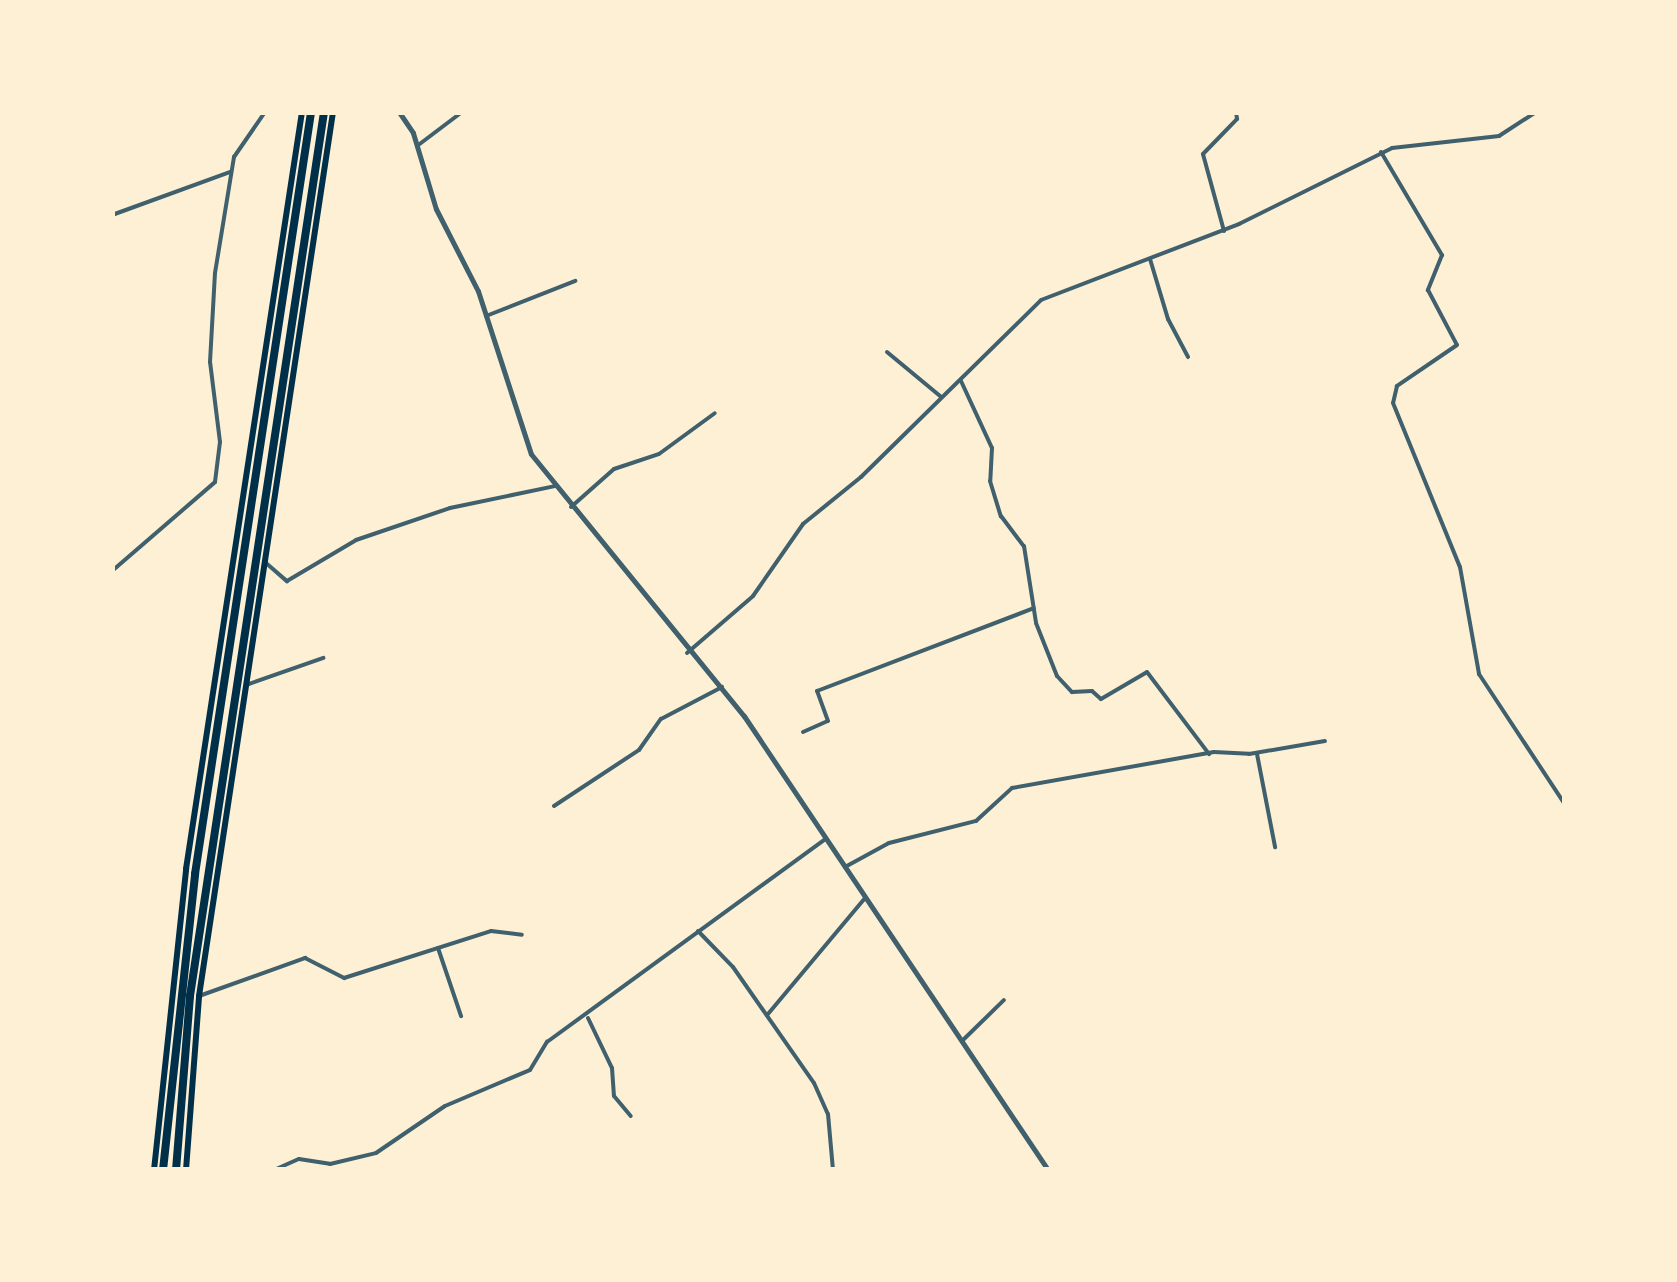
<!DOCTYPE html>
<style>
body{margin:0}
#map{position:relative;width:1677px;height:1282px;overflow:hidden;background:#fdf0d5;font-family:Literata,serif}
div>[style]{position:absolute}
.minor>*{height:4px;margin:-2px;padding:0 2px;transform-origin:2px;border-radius:2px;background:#3f606c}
.tertiary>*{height:5px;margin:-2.5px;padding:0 2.5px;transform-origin:2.5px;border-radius:2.5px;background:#3f606c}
.secondary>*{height:6px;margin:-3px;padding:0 3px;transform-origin:3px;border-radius:3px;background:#003049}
.trunk>*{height:8px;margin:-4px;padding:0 4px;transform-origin:4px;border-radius:4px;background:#003049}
span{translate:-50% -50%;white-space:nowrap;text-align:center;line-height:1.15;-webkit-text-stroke:9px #fdf0d5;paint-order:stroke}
.frame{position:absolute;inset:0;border:115px solid #fdf0d5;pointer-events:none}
</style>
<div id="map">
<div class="minor">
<i style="left:417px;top:146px;width:56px;rotate:-37.1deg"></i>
<i style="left:1381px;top:152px;width:120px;rotate:59.4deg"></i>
<i style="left:1442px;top:255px;width:38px;rotate:112deg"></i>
<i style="left:1428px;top:290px;width:62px;rotate:62.2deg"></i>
<i style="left:1457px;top:345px;width:73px;rotate:145.7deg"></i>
<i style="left:1397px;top:386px;width:17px;rotate:103deg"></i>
<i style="left:1393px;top:403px;width:177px;rotate:67.8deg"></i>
<i style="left:1460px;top:567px;width:109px;rotate:79.9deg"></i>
<i style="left:1479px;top:674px;width:154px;rotate:56.6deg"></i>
<i style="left:112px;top:215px;width:126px;rotate:-20deg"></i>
<i style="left:1224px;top:231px;width:80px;rotate:-105.3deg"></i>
<i style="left:1203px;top:154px;width:49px;rotate:-45.8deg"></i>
<i style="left:1237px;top:119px;width:7px;rotate:-98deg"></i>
<i style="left:1150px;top:259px;width:63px;rotate:73.3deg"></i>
<i style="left:1168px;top:319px;width:43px;rotate:62.2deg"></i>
<i style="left:486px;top:316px;width:96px;rotate:-21.5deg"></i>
<i style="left:887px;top:352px;width:69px;rotate:39.7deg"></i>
<i style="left:961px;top:381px;width:74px;rotate:65.2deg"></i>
<i style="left:992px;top:448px;width:33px;rotate:93deg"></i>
<i style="left:990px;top:481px;width:37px;rotate:73deg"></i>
<i style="left:1001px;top:516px;width:38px;rotate:53deg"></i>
<i style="left:1024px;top:546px;width:78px;rotate:81.1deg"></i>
<i style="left:1036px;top:623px;width:57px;rotate:68.4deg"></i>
<i style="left:1057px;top:676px;width:22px;rotate:47deg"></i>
<i style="left:1072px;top:692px;width:20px;rotate:-3deg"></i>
<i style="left:1092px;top:691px;width:12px;rotate:42deg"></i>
<i style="left:1101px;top:699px;width:53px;rotate:-30.4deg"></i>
<i style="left:1147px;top:672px;width:103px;rotate:52.9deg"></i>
<i style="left:571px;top:507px;width:57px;rotate:-41.5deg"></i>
<i style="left:614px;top:469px;width:47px;rotate:-18.4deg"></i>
<i style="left:659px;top:454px;width:69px;rotate:-36.2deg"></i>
<i style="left:266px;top:563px;width:28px;rotate:41deg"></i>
<i style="left:287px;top:581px;width:80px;rotate:-30.7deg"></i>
<i style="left:356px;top:540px;width:99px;rotate:-18.8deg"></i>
<i style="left:450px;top:508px;width:107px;rotate:-11.8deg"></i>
<i style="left:112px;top:571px;width:136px;rotate:-40.8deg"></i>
<i style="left:215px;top:482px;width:40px;rotate:-82.9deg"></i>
<i style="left:220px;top:442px;width:81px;rotate:-97.1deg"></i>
<i style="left:210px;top:362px;width:89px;rotate:-86.8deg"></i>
<i style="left:215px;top:273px;width:118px;rotate:-80.7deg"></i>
<i style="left:234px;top:157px;width:55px;rotate:-55.4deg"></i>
<i style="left:687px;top:653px;width:87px;rotate:-40.8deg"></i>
<i style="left:753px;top:596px;width:88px;rotate:-55.2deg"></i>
<i style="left:803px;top:524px;width:75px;rotate:-39deg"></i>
<i style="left:861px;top:477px;width:252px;rotate:-44.5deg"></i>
<i style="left:1041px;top:300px;width:212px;rotate:-21deg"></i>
<i style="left:1239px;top:224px;width:171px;rotate:-26.4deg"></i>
<i style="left:1392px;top:148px;width:108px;rotate:-6.4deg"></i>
<i style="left:1499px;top:136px;width:44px;rotate:-33deg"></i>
<i style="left:246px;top:685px;width:82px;rotate:-19.3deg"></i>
<i style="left:803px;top:732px;width:27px;rotate:-24deg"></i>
<i style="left:828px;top:721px;width:32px;rotate:-110deg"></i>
<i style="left:817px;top:691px;width:232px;rotate:-20.9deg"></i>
<i style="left:1257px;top:754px;width:95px;rotate:79deg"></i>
<i style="left:554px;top:806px;width:102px;rotate:-33.4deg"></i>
<i style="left:639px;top:750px;width:38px;rotate:-55deg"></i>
<i style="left:661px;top:719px;width:69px;rotate:-27.7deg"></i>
<i style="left:845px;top:867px;width:50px;rotate:-28.6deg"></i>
<i style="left:889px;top:843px;width:90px;rotate:-14.2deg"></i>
<i style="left:976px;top:821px;width:49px;rotate:-42.5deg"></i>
<i style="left:1012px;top:788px;width:205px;rotate:-10.1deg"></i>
<i style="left:1214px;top:752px;width:35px;rotate:3deg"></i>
<i style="left:1249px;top:754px;width:77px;rotate:-9.7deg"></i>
<i style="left:698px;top:931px;width:50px;rotate:45.8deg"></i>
<i style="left:733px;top:967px;width:141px;rotate:55.1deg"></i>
<i style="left:814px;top:1083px;width:34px;rotate:66deg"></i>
<i style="left:828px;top:1114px;width:56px;rotate:84.9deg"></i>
<i style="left:438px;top:948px;width:72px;rotate:71.3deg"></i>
<i style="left:199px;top:996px;width:113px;rotate:-19.7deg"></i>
<i style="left:305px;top:958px;width:44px;rotate:27.1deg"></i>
<i style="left:344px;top:978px;width:154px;rotate:-17.7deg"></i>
<i style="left:491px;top:931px;width:31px;rotate:7deg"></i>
<i style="left:768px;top:1014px;width:150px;rotate:-50.1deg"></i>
<i style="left:588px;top:1018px;width:55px;rotate:64.4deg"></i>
<i style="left:612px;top:1068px;width:28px;rotate:86deg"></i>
<i style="left:614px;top:1096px;width:26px;rotate:50deg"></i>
<i style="left:963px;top:1040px;width:57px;rotate:-44.3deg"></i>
<i style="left:274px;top:1170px;width:27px;rotate:-24deg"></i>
<i style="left:299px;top:1159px;width:31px;rotate:9deg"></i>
<i style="left:330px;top:1164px;width:47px;rotate:-13.4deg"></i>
<i style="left:376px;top:1153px;width:83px;rotate:-34.3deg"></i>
<i style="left:445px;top:1106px;width:92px;rotate:-23deg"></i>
<i style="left:530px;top:1070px;width:33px;rotate:-59deg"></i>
<i style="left:547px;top:1042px;width:344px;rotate:-36.1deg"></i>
</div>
<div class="tertiary">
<i style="left:399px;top:112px;width:25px;rotate:56deg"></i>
<i style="left:413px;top:133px;width:79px;rotate:73.2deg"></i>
<i style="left:436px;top:209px;width:92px;rotate:62.9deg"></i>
<i style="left:478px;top:291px;width:171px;rotate:72deg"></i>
<i style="left:531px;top:454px;width:338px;rotate:50.9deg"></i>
<i style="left:744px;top:716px;width:546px;rotate:56.19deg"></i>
</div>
<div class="secondary">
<i style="left:154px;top:1170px;width:303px;rotate:-83.9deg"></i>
<i style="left:186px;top:869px;width:766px;rotate:-81.29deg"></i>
<i style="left:186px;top:1170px;width:174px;rotate:-85.7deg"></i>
<i style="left:199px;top:996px;width:894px;rotate:-81.38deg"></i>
</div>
<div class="trunk">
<i style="left:163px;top:1170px;width:298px;rotate:-83.8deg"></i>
<i style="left:195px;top:874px;width:771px;rotate:-81.34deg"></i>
<i style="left:176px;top:1170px;width:175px;rotate:-85.4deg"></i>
<i style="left:190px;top:996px;width:894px;rotate:-81.38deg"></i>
</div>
<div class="frame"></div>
</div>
